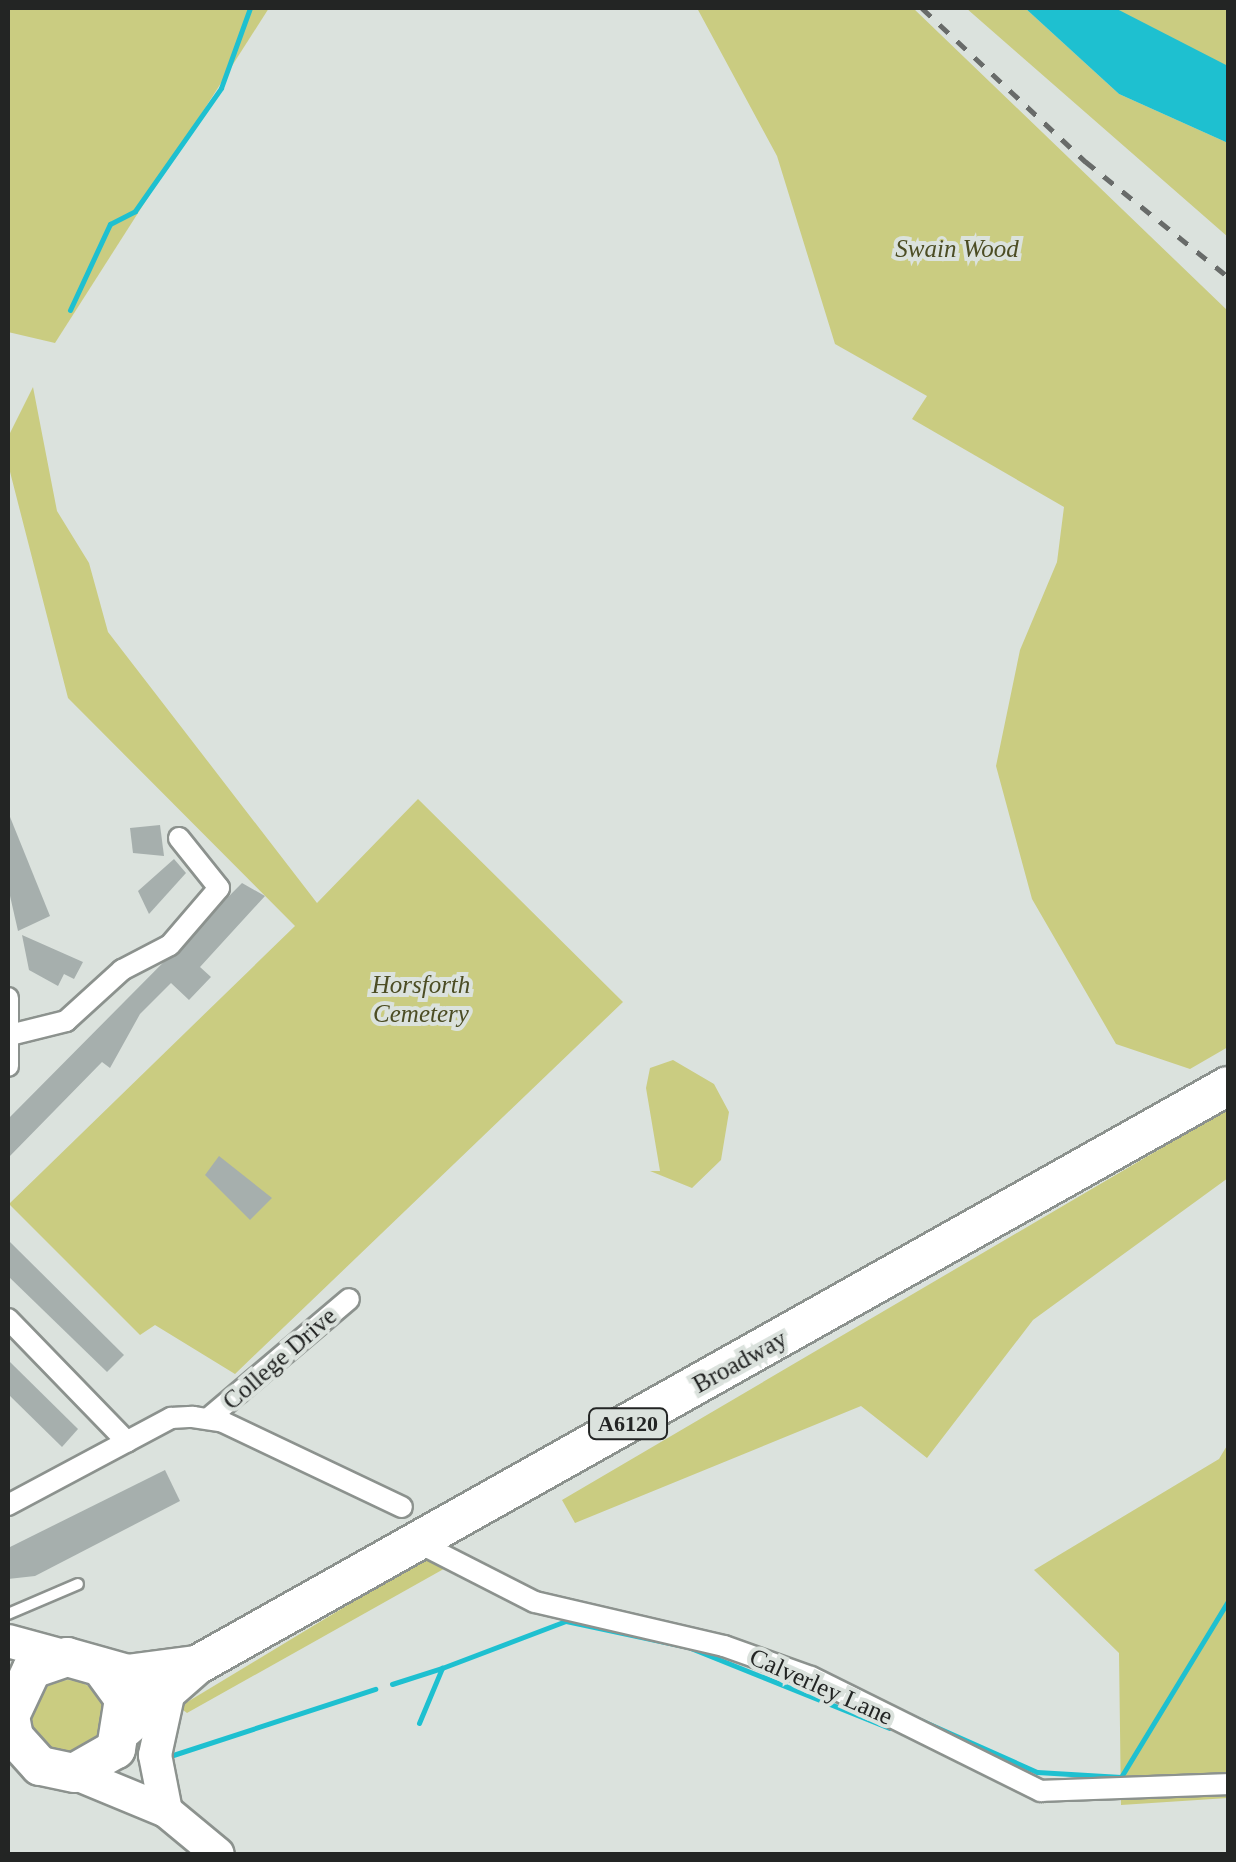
<!DOCTYPE html>
<style>
body{margin:0}
#map{position:relative;width:1236px;height:1862px;overflow:hidden;background:#dbe2dd;font-family:"Times New Roman",serif}
div>[style]{position:absolute}
.green>*{inset:0;background:#cacc81}
.round{border-radius:50%}
.water>*{inset:0;background:#1ec0d0}
.stream>*{height:5px;margin:-2.5px;padding:0 2.5px;transform-origin:2.5px;border-radius:2.5px;background:#1ec0d0}
.building>*{inset:0;background:#a6afad}
.roads{filter:drop-shadow(2px 0 #8c928e) drop-shadow(-2px 0 #8c928e) drop-shadow(0 2px #8c928e) drop-shadow(0 -2px #8c928e)}
.lane>*{height:10px;margin:-5px;padding:0 5px;transform-origin:5px;border-radius:5px;background:#fff}
.street>*{height:20px;margin:-10px;padding:0 10px;transform-origin:10px;border-radius:10px;background:#fff}
.primary>*{height:32px;margin:-16px;padding:0 16px;transform-origin:16px;border-radius:16px;background:#fff}
.highway>*{height:38px;margin:-19px;padding:0 19px;transform-origin:19px;border-radius:19px;background:#fff}
.rail>*{height:5px;margin-top:-2.5px;transform-origin:0;background:repeating-linear-gradient(90deg,#686b69 0 12px,transparent 0 24px)}
span{translate:-50% -50%;white-space:nowrap;text-align:center;line-height:1.15;-webkit-text-stroke:8px #dbe2dd;paint-order:stroke}
.shield-label span{padding:2px 8px;background:#dbe2dd;border:2px solid;border-radius:8px;-webkit-text-stroke-width:0}
.shield-label{font-size:22px;color:#232524;font-weight:700}
.park-label{font-size:25px;color:#4c4d24;font-style:italic}
.street-label{font-size:25px;color:#232524}
.frame{position:absolute;inset:0;border:10px solid #232524;pointer-events:none}
</style>
<div id="map">
<div class="green">
<i style="clip-path:polygon(8px 8px,269px 8px,55px 343px,8px 332px)"></i>
<i style="clip-path:polygon(697px 8px,913px 8px,1228px 311px,1228px 1047px,1190px 1069px,1116px 1044px,1032px 899px,996px 766px,1020px 650px,1057px 562px,1064px 507px,912px 419px,927px 396px,835px 344px,777px 156px)"></i>
<i style="clip-path:polygon(966px 8px,1025px 8px,1119px 94px,1228px 143px,1228px 237px)"></i>
<i style="clip-path:polygon(1114px 8px,1228px 8px,1228px 85px,1168px 59px)"></i>
<i style="clip-path:polygon(33px 387px,57px 511px,89px 563px,108px 632px,317px 903px,418px 799px,623px 1002px,235px 1374px,155px 1325px,140px 1335px,9px 1204px,295px 926px,68px 698px,8px 464px,8px 437px)"></i>
<i style="clip-path:polygon(673px 1060px,714px 1084px,729px 1112px,721px 1160px,692px 1188px,650px 1171px,660px 1171px,646px 1088px,650px 1068px)"></i>
<i style="clip-path:polygon(1228px 1109px,1228px 1178px,1033px 1320px,927px 1458px,861px 1406px,575px 1523px,562px 1500px)"></i>
<i style="clip-path:polygon(1228px 1444px,1228px 1798px,1121px 1805px,1119px 1653px,1034px 1570px,1219px 1459px)"></i>
<i style="clip-path:polygon(432px 1554px,449px 1566px,187px 1713px,179px 1707px)"></i>
<i class="round" style="left:30px;top:1680px;width:76px;height:76px"></i>
</div>
<div class="water">
<i style="clip-path:polygon(1025px 8px,1115px 8px,1228px 66px,1228px 143px,1119px 94px)"></i>
</div>
<div class="stream">
<i style="left:70px;top:310px;width:95px;rotate:-65.1deg"></i>
<i style="left:110px;top:224px;width:28px;rotate:-27deg"></i>
<i style="left:135px;top:211px;width:150px;rotate:-55deg"></i>
<i style="left:221px;top:88px;width:85px;rotate:-70.1deg"></i>
<i style="left:392px;top:1684px;width:52px;rotate:-17.7deg"></i>
<i style="left:909px;top:1715px;width:140px;rotate:24deg"></i>
<i style="left:1037px;top:1772px;width:84px;rotate:3.4deg"></i>
<i style="left:1121px;top:1777px;width:206px;rotate:-58.7deg"></i>
<i style="left:419px;top:1723px;width:60px;rotate:-67.3deg"></i>
<i style="left:442px;top:1668px;width:133px;rotate:-20.8deg"></i>
<i style="left:566px;top:1621px;width:125px;rotate:12deg"></i>
<i style="left:688px;top:1647px;width:217px;rotate:21.9deg"></i>
<i style="left:170px;top:1756px;width:216px;rotate:-18.1deg"></i>
</div>
<div class="building">
<i style="clip-path:polygon(8px 812px,50px 916px,18px 931px,8px 887px)"></i>
<i style="clip-path:polygon(160px 825px,164px 856px,133px 853px,130px 828px)"></i>
<i style="clip-path:polygon(174px 859px,186px 873px,149px 914px,138px 891px)"></i>
<i style="clip-path:polygon(242px 883px,265px 896px,200px 967px,211px 977px,189px 1000px,171px 983px,140px 1014px,110px 1068px,102px 1062px,8px 1158px,8px 1119px)"></i>
<i style="clip-path:polygon(22px 935px,83px 962px,74px 979px,64px 974px,58px 986px,29px 970px)"></i>
<i style="clip-path:polygon(219px 1156px,272px 1198px,250px 1220px,205px 1175px)"></i>
<i style="clip-path:polygon(8px 1240px,124px 1355px,107px 1372px,8px 1276px)"></i>
<i style="clip-path:polygon(8px 1360px,78px 1429px,62px 1447px,8px 1394px)"></i>
<i style="clip-path:polygon(165px 1470px,180px 1501px,35px 1576px,8px 1579px,8px 1548px)"></i>
</div>
<div class="roads">
<div class="lane">
<i style="left:8px;top:1614px;width:76px;rotate:-23.2deg"></i>
</div>
<div class="street">
<i style="left:8px;top:998px;width:68px;rotate:90deg"></i>
<i style="left:14px;top:1034px;width:54px;rotate:-14deg"></i>
<i style="left:66px;top:1021px;width:76px;rotate:-42.3deg"></i>
<i style="left:122px;top:970px;width:54px;rotate:-27.5deg"></i>
<i style="left:170px;top:945px;width:75px;rotate:-49.3deg"></i>
<i style="left:219px;top:888px;width:64px;rotate:-128.7deg"></i>
<i style="left:8px;top:1319px;width:171px;rotate:45.9deg"></i>
<i style="left:210px;top:1417px;width:182px;rotate:-40.3deg"></i>
<i style="left:8px;top:1505px;width:185px;rotate:-28.1deg"></i>
<i style="left:171px;top:1418px;width:22px;rotate:-3deg"></i>
<i style="left:193px;top:1417px;width:30px;rotate:9deg"></i>
<i style="left:223px;top:1422px;width:198px;rotate:25.4deg"></i>
<i style="left:417px;top:1542px;width:132px;rotate:27deg"></i>
<i style="left:535px;top:1602px;width:194px;rotate:13.1deg"></i>
<i style="left:724px;top:1646px;width:92px;rotate:19.6deg"></i>
<i style="left:811px;top:1677px;width:257px;rotate:26.4deg"></i>
<i style="left:1041px;top:1791px;width:187px;rotate:-2.1deg"></i>
</div>
<div class="primary">
<i style="left:8px;top:1641px;width:61px;rotate:15.2deg"></i>
<i style="left:74px;top:1773px;width:100px;rotate:22.4deg"></i>
<i style="left:166px;top:1811px;width:67px;rotate:39.6deg"></i>
<i style="left:166px;top:1811px;width:57px;rotate:-101.1deg"></i>
<i style="left:155px;top:1755px;width:66px;rotate:-77.7deg"></i>
</div>
<div class="highway">
<i style="left:101px;top:1667px;width:39px;rotate:54deg"></i>
<i style="left:124px;top:1699px;width:51px;rotate:99.1deg"></i>
<i style="left:116px;top:1749px;width:48px;rotate:150.3deg"></i>
<i style="left:74px;top:1773px;width:35px;rotate:-168deg"></i>
<i style="left:40px;top:1766px;width:39px;rotate:-132deg"></i>
<i style="left:14px;top:1737px;width:21px;rotate:-101deg"></i>
<i style="left:10px;top:1716px;width:52px;rotate:-64.9deg"></i>
<i style="left:32px;top:1669px;width:37px;rotate:-19deg"></i>
<i style="left:67px;top:1657px;width:62px;rotate:15.8deg"></i>
<i style="left:127px;top:1674px;width:69px;rotate:-7.5deg"></i>
<i style="left:125px;top:1728px;width:96px;rotate:-41.2deg"></i>
<i style="left:197px;top:1665px;width:1182px;rotate:-29.32deg"></i>
</div>
</div>
<div class="rail">
<i style="left:922px;top:8px;width:224px;rotate:43.2deg"></i>
<i style="left:1085px;top:161px;width:184px;rotate:39deg"></i>
</div>
<div class="shield-label">
<span style="left:628px;top:1424px">A6120</span>
</div>
<div class="park-label">
<span style="left:957px;top:249px">Swain Wood</span>
<span style="left:421px;top:1000px">Horsforth<br>Cemetery</span>
</div>
<div class="street-label">
<span style="left:280px;top:1359px;rotate:-41deg">College Drive</span>
<span style="left:740px;top:1362px;rotate:-29deg">Broadway</span>
<span style="left:821px;top:1687px;rotate:24deg">Calverley Lane</span>
</div>
<div class="frame"></div>
</div>
